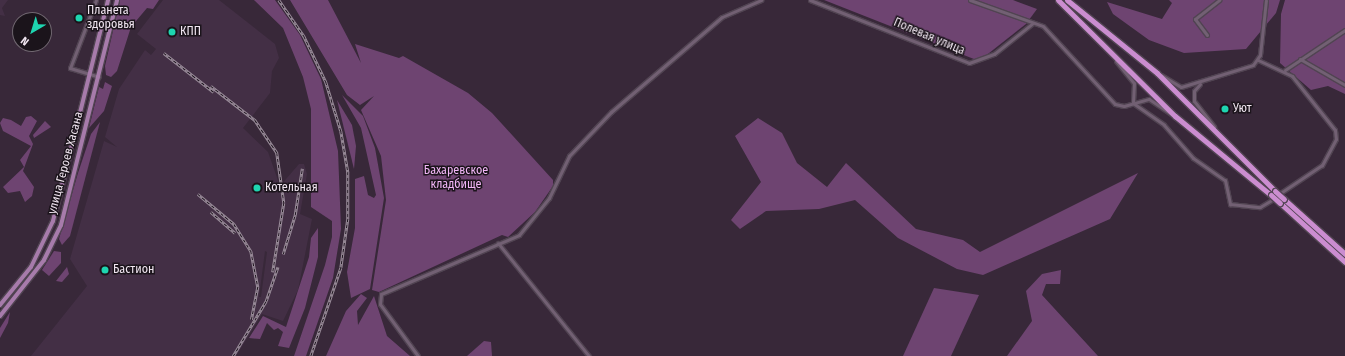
<!DOCTYPE html>
<meta charset="utf-8">
<style>
body{margin:0}
#map{position:relative;width:1345px;height:356px;overflow:hidden;background:#382839;font-family:"Fira Sans Condensed",sans-serif}
div>[style]{position:absolute}
.built>*{inset:0;background:#432f45}
.green>*{inset:0;background:#6e4471}
.roads{filter:drop-shadow(1px 0 #514452) drop-shadow(-1px 0 #514452) drop-shadow(0 1px #514452) drop-shadow(0 -1px #514452)}
.minor>*{height:3px;margin:-1.5px;padding:0 1.5px;transform-origin:1.5px;border-radius:1.5px;background:#726073}
.major>*{height:4px;margin:-2px;padding:0 2px;transform-origin:2px;border-radius:2px;background:#a77bab}
.highway>*{height:5px;margin:-2.5px;padding:0 2.5px;transform-origin:2.5px;border-radius:2.5px;background:#cb8dd0}
.rail>*{height:2.5px;margin-top:-1.25px;transform-origin:0;background:repeating-linear-gradient(90deg,#1b141b 0 3px,#9a8d9a 0 6px);box-sizing:border-box;border-block:1px solid #9a8d9a}
.bridges{filter:drop-shadow(1px 0 #514452) drop-shadow(-1px 0 #514452) drop-shadow(0 1px #514452) drop-shadow(0 -1px #514452)}
.highway-bridge>*{height:5px;margin:-2.5px;padding:0 2.5px;transform-origin:2.5px;border-radius:2.5px;background:#cb8dd0}
.dots>*{width:11px;height:11px;translate:-50% -50%;box-sizing:border-box;border:2px solid #1b141b;border-radius:50%}
span{translate:-50% -50%;white-space:nowrap;text-align:center;line-height:1.15;-webkit-text-stroke:3px #1b141b;paint-order:stroke}
.poi-label{font-size:12px;color:#f1e6f1}
.left{translate:0 -50%;text-align:left}
.street-label{font-size:12px;color:#f1e6f1}
.park-label{font-size:12px;color:#f2b6f7}
.north{position:absolute;left:12px;top:12px;width:40px;height:40px;box-sizing:border-box;background:#1b141b;border:1px solid #716871;border-radius:50%;rotate:218deg;font-size:11px;font-weight:700;line-height:16px;text-align:center;color:#f1e6f1}
.north::after{content:'';display:block;margin:auto;width:14px;height:18px;background:#1ed5b0;clip-path:polygon(50% 0,100% 100%,50% 72%,0 100%)}
</style>
<div id="map">
<div class="built">
<i style="clip-path:polygon(0 0,8px 0,2px 8px,5px 16px,0 15px)"></i>
<i style="clip-path:polygon(evenodd,163px 0,219px 0,275px 44px,279px 58px,272px 71px,270px 93px,243px 128px,268px 152px,280px 186px,299px 164px,304px 164px,307px 174px,300px 214px,312px 219px,298px 290px,283px 321px,262px 314px,236px 356px,31px 356px,87px 286px,70px 259px,104px 141px,117px 147px,105px 137px,119px 89px,145px 50px,151px 55px,156px 49px,137px 34px,163px 0,265px 251px,267px 252px,261px 297px,259px 297px,265px 251px)"></i>
</div>
<div class="green">
<i style="clip-path:polygon(120px 0,159px 0,153px 9px,147px 8px,131px 27px,117px 71px,111px 77px,106px 75px,105px 66px)"></i>
<i style="clip-path:polygon(254px 0,275px 0,300px 35px,321px 79px,338px 151px,341px 229px,333px 278px,306px 356px,294px 356px,325px 265px,332px 237px,332px 221px,311px 207px,311px 109px,303px 77px,283px 28px)"></i>
<i style="clip-path:polygon(290px 0,328px 0,361px 63px,355px 44px,399px 58px,403px 56px,468px 93px,492px 113px,553px 180px,553px 186px,535px 212px,508px 237px,502px 235px,379px 292px,372px 290px,386px 200px,381px 156px,361px 110px,374px 96px,360px 105px,347px 95px)"></i>
<i style="clip-path:polygon(824px 0,1013px 0,1037px 9px,1026px 24px,979px 61px)"></i>
<i style="clip-path:polygon(1169px 0,1280px 0,1276px 13px,1246px 49px,1184px 53px,1149px 40px,1113px 14px,1107px 2px,1162px 19px,1172px 3px)"></i>
<i style="clip-path:polygon(1285px 0,1345px 0,1345px 94px,1328px 86px,1311px 90px,1280px 63px,1281px 14px)"></i>
<i style="clip-path:polygon(105px 82px,112px 86px,104px 111px,89px 128px,99px 87px,103px 89px)"></i>
<i style="clip-path:polygon(342px 95px,363px 116px,375px 148px,384px 198px,370px 289px,351px 298px,347px 272px,355px 228px,355px 179px,364px 176px,368px 195px,374px 198px,376px 195px,361px 128px)"></i>
<i style="clip-path:polygon(337px 100px,352px 125px,356px 146px,354px 169px)"></i>
<i style="clip-path:polygon(31px 116px,37px 121px,29px 136px,33px 144px,23px 171px,34px 187px,32px 196px,25px 202px,20px 191px,8px 193px,3px 187px,24px 167px,20px 160px,31px 146px,3px 131px,0 123px,3px 118px,11px 120px,21px 126px,26px 117px)"></i>
<i style="clip-path:polygon(758px 118px,782px 133px,797px 163px,827px 187px,846px 163px,916px 229px,963px 240px,980px 252px,1138px 173px,1110px 219px,983px 275px,957px 269px,898px 238px,855px 200px,819px 209px,766px 211px,740px 229px,731px 220px,761px 182px,735px 136px)"></i>
<i style="clip-path:polygon(45px 121px,51px 127px,34px 138px,33px 135px)"></i>
<i style="clip-path:polygon(100px 122px,70px 236px,62px 245px,59px 239px,78px 173px,91px 134px)"></i>
<i style="clip-path:polygon(318px 228px,318px 257px,305px 308px,289px 348px,278px 346px,283px 332px,278px 328px,274px 330px,267px 323px,260px 339px,249px 338px,263px 316px,286px 327px,309px 257px,311px 238px)"></i>
<i style="clip-path:polygon(54px 251px,61px 252px,61px 263px,49px 276px,42px 270px)"></i>
<i style="clip-path:polygon(67px 267px,69px 274px,62px 282px,56px 281px)"></i>
<i style="clip-path:polygon(1061px 270px,1060px 284px,1046px 284px,1042px 295px,1098px 356px,1007px 356px,1032px 321px,1026px 291px,1042px 274px)"></i>
<i style="clip-path:polygon(934px 288px,979px 295px,951px 356px,903px 356px)"></i>
<i style="clip-path:polygon(361px 294px,367px 298px,357px 311px,358px 325px,374px 296px,387px 336px,410px 356px,326px 356px,346px 311px)"></i>
<i style="clip-path:polygon(10px 312px,8px 323px,0 338px,0 328px)"></i>
<i style="clip-path:polygon(484px 341px,491px 342px,492px 356px,467px 356px)"></i>
</div>
<div class="roads">
<div class="minor">
<i style="left:96px;top:0;width:73px;rotate:110.9deg"></i>
<i style="left:70px;top:68px;width:30px;rotate:17deg"></i>
<i style="left:810px;top:0;width:171px;rotate:21.6deg"></i>
<i style="left:969px;top:63px;width:27px;rotate:-20deg"></i>
<i style="left:994px;top:54px;width:50px;rotate:-38.5deg"></i>
<i style="left:970px;top:0;width:77px;rotate:19.6deg"></i>
<i style="left:1043px;top:26px;width:106px;rotate:47.3deg"></i>
<i style="left:1115px;top:104px;width:9px;rotate:13deg"></i>
<i style="left:1124px;top:106px;width:26px;rotate:-16deg"></i>
<i style="left:1149px;top:99px;width:29px;rotate:34deg"></i>
<i style="left:1207px;top:35px;width:20px;rotate:-127deg"></i>
<i style="left:1195px;top:19px;width:31px;rotate:-38deg"></i>
<i style="left:1300px;top:59px;width:52px;rotate:30deg"></i>
<i style="left:1258px;top:60px;width:38px;rotate:25deg"></i>
<i style="left:1292px;top:76px;width:69px;rotate:51.5deg"></i>
<i style="left:1335px;top:130px;width:9px;rotate:84deg"></i>
<i style="left:1336px;top:139px;width:30px;rotate:118deg"></i>
<i style="left:1322px;top:165px;width:52px;rotate:146deg"></i>
<i style="left:1116px;top:61px;width:28px;rotate:51deg"></i>
<i style="left:1134px;top:83px;width:20px;rotate:93deg"></i>
<i style="left:1285px;top:70px;width:72px;rotate:-33.7deg"></i>
<i style="left:1161px;top:75px;width:23px;rotate:31deg"></i>
<i style="left:1181px;top:87px;width:75px;rotate:-17deg"></i>
<i style="left:1253px;top:65px;width:12px;rotate:-55deg"></i>
<i style="left:1260px;top:55px;width:55px;rotate:-83.8deg"></i>
<i style="left:1200px;top:84px;width:9px;rotate:131deg"></i>
<i style="left:1194px;top:91px;width:10px;rotate:90deg"></i>
<i style="left:1194px;top:101px;width:33px;rotate:52deg"></i>
<i style="left:1133px;top:103px;width:38px;rotate:35deg"></i>
<i style="left:1164px;top:125px;width:44px;rotate:48.7deg"></i>
<i style="left:1193px;top:158px;width:39px;rotate:35deg"></i>
<i style="left:1225px;top:180px;width:25px;rotate:78deg"></i>
<i style="left:1230px;top:204px;width:30px;rotate:6deg"></i>
<i style="left:1260px;top:207px;width:17px;rotate:-31deg"></i>
<i style="left:498px;top:243px;width:145px;rotate:51.2deg"></i>
<i style="left:418px;top:356px;width:64px;rotate:-126.2deg"></i>
<i style="left:380px;top:304px;width:10px;rotate:-84deg"></i>
<i style="left:381px;top:294px;width:150px;rotate:-23.1deg"></i>
<i style="left:519px;top:235px;width:48px;rotate:-51deg"></i>
<i style="left:549px;top:198px;width:47px;rotate:-64.5deg"></i>
<i style="left:569px;top:156px;width:61px;rotate:-46.3deg"></i>
<i style="left:611px;top:112px;width:146px;rotate:-40.6deg"></i>
<i style="left:722px;top:17px;width:43px;rotate:-23.6deg"></i>
</div>
<div class="major">
<i style="left:0;top:305px;width:49px;rotate:-50.8deg"></i>
<i style="left:31px;top:267px;width:51px;rotate:-64.4deg"></i>
<i style="left:53px;top:221px;width:228px;rotate:-76deg"></i>
<i style="left:0;top:316px;width:71px;rotate:-51.8deg"></i>
<i style="left:44px;top:260px;width:39px;rotate:-64deg"></i>
<i style="left:61px;top:225px;width:232px;rotate:-76deg"></i>
</div>
<div class="highway">
<i style="left:1058px;top:0;width:165px;rotate:44.8deg"></i>
<i style="left:1175px;top:116px;width:124px;rotate:39.5deg"></i>
<i style="left:1067px;top:0;width:116px;rotate:39deg"></i>
<i style="left:1157px;top:73px;width:167px;rotate:45deg"></i>
<i style="left:1284px;top:199px;width:82px;rotate:42deg"></i>
<i style="left:1280px;top:203px;width:88px;rotate:42.2deg"></i>
</div>
</div>
<div class="rail">
<i style="left:279px;top:0;width:44px;rotate:55.2deg"></i>
<i style="left:304px;top:36px;width:51px;rotate:64.4deg"></i>
<i style="left:326px;top:82px;width:51px;rotate:73deg"></i>
<i style="left:341px;top:131px;width:42px;rotate:80.3deg"></i>
<i style="left:348px;top:172px;width:47px;rotate:90deg"></i>
<i style="left:348px;top:219px;width:49px;rotate:98.1deg"></i>
<i style="left:341px;top:268px;width:93px;rotate:108.8deg"></i>
<i style="left:164px;top:53px;width:63px;rotate:38deg"></i>
<i style="left:211px;top:86px;width:56px;rotate:37.7deg"></i>
<i style="left:255px;top:120px;width:40px;rotate:56deg"></i>
<i style="left:277px;top:153px;width:50px;rotate:82deg"></i>
<i style="left:284px;top:203px;width:70px;rotate:99.1deg"></i>
<i style="left:198px;top:194px;width:47px;rotate:39.8deg"></i>
<i style="left:234px;top:224px;width:32px;rotate:58deg"></i>
<i style="left:251px;top:251px;width:37px;rotate:79deg"></i>
<i style="left:258px;top:287px;width:33px;rotate:101deg"></i>
<i style="left:211px;top:212px;width:32px;rotate:41deg"></i>
<i style="left:283px;top:254px;width:41px;rotate:-72.9deg"></i>
<i style="left:295px;top:215px;width:47px;rotate:-81.3deg"></i>
<i style="left:233px;top:356px;width:64px;rotate:-59deg"></i>
<i style="left:266px;top:301px;width:36px;rotate:-71deg"></i>
</div>
<div class="bridges">
<div class="highway-bridge">
<i style="left:1275px;top:191px;width:12px;rotate:42deg"></i>
<i style="left:1271px;top:195px;width:12px;rotate:42deg"></i>
</div>
</div>
<div class="dots">
<i style="left:79px;top:18px;background:#1ed5b0"></i>
<i style="left:172px;top:32px;background:#1ed5b0"></i>
<i style="left:1225px;top:109px;background:#1ed5b0"></i>
<i style="left:257px;top:188px;background:#1ed5b0"></i>
<i style="left:105px;top:270px;background:#1ed5b0"></i>
</div>
<div class="poi-label">
<span class="left" style="left:87px;top:18px">Планета<br>здоровья</span>
<span class="left" style="left:180px;top:32px">КПП</span>
<span class="left" style="left:1233px;top:109px">Уют</span>
<span class="left" style="left:265px;top:188px">Котельная</span>
<span class="left" style="left:113px;top:270px">Бастион</span>
</div>
<div class="street-label">
<span style="left:929px;top:37px;rotate:23deg">Полевая улица</span>
<span style="left:66px;top:163px;rotate:-75deg">улица Героев Хасана</span>
</div>
<div class="park-label">
<span style="left:456px;top:178px">Бахаревское<br>кладбище</span>
</div>
<div class="north">N</div>
</div>
